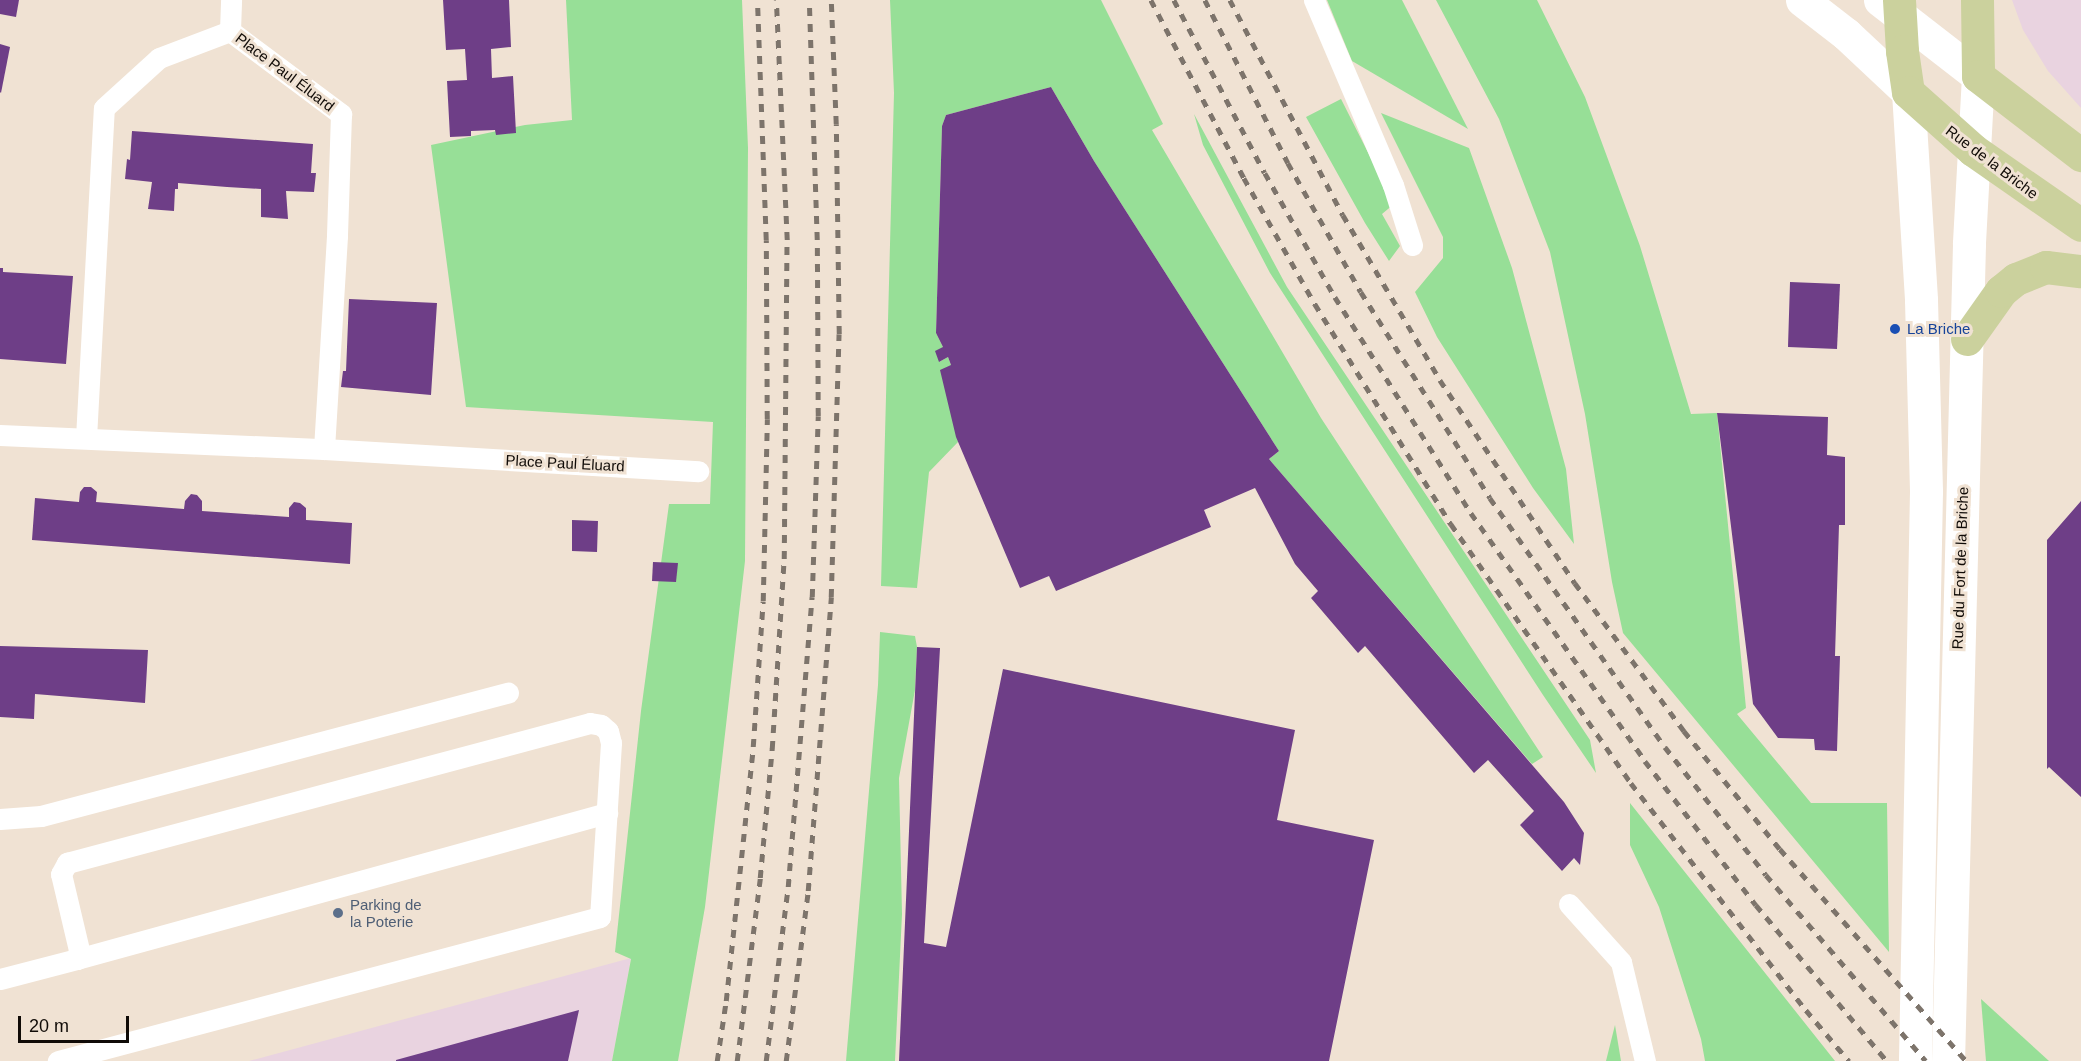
<!DOCTYPE html>
<meta charset="utf-8">
<style>
body{margin:0}
#map{position:relative;width:2081px;height:1061px;overflow:hidden;background:#f0e2d3;font-family:Arial,sans-serif}
div>[style]{position:absolute}
.industrial>*{inset:0;background:#e9d3e0}
.green>*{inset:0;background:#97df97}
.building>*{inset:0;background:#6e3e87}
.service>*{height:21px;margin:-10.5px;padding:0 10.5px;transform-origin:10.5px;border-radius:10.5px;background:#fff}
.secondary>*{height:33px;margin:-16.5px;padding:0 16.5px;transform-origin:16.5px;border-radius:16.5px;background:#fff}
.primary>*{height:33px;margin:-16.5px;padding:0 16.5px;transform-origin:16.5px;border-radius:16.5px;background:#cbd19d}
.rail>*{height:4.5px;margin-top:-2.25px;transform-origin:0;background:repeating-linear-gradient(90deg,#7d746b 0 8px,transparent 0 16px)}
.dots>*{width:16px;height:16px;translate:-50% -50%;box-sizing:border-box;border:3px solid #f0e2d3;border-radius:50%}
span{translate:-50% -50%;white-space:nowrap;text-align:center;line-height:1.15;-webkit-text-stroke:6px #f0e2d3;paint-order:stroke}
.street-label{font-size:15px;color:#100b07}
.transit-label{font-size:15px;color:#164399}
.left{translate:0 -50%;text-align:left}
.service-label{font-size:15px;color:#4e5e75}
.scale{position:absolute;left:18px;top:1016px;width:111px;height:27px;box-sizing:border-box;border:3px solid #100b07;border-top:0;padding-left:8px;font-size:18px;line-height:21px;white-space:nowrap;color:#100b07;-webkit-text-stroke:4px #f0e2d3;paint-order:stroke}
</style>
<div id="map">
<div class="industrial">
<i style="clip-path:polygon(2012px 0,2081px 0,2081px 108px,2048px 71px,2023px 30px)"></i>
<i style="clip-path:polygon(631px 958px,612px 1061px,249px 1061px)"></i>
</div>
<div class="green">
<i style="clip-path:polygon(566px 0,742px 0,748px 148px,745px 561px,705px 907px,678px 1061px,612px 1061px,631px 959px,615px 952px,641px 711px,669px 504px,710px 504px,713px 422px,466px 407px,431px 145px,525px 125px,572px 120px)"></i>
<i style="clip-path:polygon(890px 0,1101px 0,1163px 124px,1152px 130px,1321px 418px,1543px 757px,1532px 764px,1269px 459px,1279px 451px,1094px 161px,1051px 87px,946px 115px,942px 126px,936px 333px,943px 347px,939px 362px,948px 357px,951px 365px,958px 442px,929px 472px,917px 588px,881px 586px,894px 93px)"></i>
<i style="clip-path:polygon(1327px 0,1402px 0,1468px 129px,1352px 61px)"></i>
<i style="clip-path:polygon(1436px 0,1537px 0,1585px 97px,1640px 246px,1691px 414px,1717px 413px,1746px 708px,1737px 714px,1811px 803px,1887px 803px,1889px 952px,1623px 633px,1612px 582px,1585px 414px,1550px 252px,1499px 119px)"></i>
<i style="clip-path:polygon(1341px 99px,1394px 204px,1382px 214px,1400px 246px,1389px 261px,1365px 223px,1306px 117px)"></i>
<i style="clip-path:polygon(1381px 113px,1469px 148px,1512px 268px,1566px 469px,1574px 544px,1533px 488px,1437px 337px,1415px 292px,1443px 258px,1443px 237px)"></i>
<i style="clip-path:polygon(1194px 114px,1287px 287px,1590px 740px,1596px 773px,1543px 695px,1270px 273px,1203px 145px)"></i>
<i style="clip-path:polygon(880px 632px,915px 636px,917px 647px,915px 690px,899px 778px,902px 914px,895px 1061px,846px 1061px,878px 685px)"></i>
<i style="clip-path:polygon(1630px 803px,1835px 1061px,1705px 1061px,1701px 1039px,1659px 907px,1630px 845px)"></i>
<i style="clip-path:polygon(1981px 999px,2049px 1061px,1986px 1061px)"></i>
<i style="clip-path:polygon(1615px 1025px,1621px 1061px,1606px 1061px)"></i>
</div>
<div class="building">
<i style="clip-path:polygon(0 0,19px 0,16px 17px,0 14px)"></i>
<i style="clip-path:polygon(443px 0,509px 0,511px 47px,491px 49px,492px 78px,513px 76px,516px 133px,496px 135px,495px 130px,471px 131px,471px 136px,450px 137px,447px 81px,467px 80px,465px 49px,446px 50px)"></i>
<i style="clip-path:polygon(0 44px,10px 47px,1px 93px,0 92px)"></i>
<i style="clip-path:polygon(1051px 87px,1094px 161px,1279px 451px,1269px 459px,1564px 802px,1584px 833px,1580px 865px,1574px 858px,1562px 871px,1520px 825px,1534px 811px,1488px 760px,1474px 773px,1365px 646px,1358px 653px,1311px 598px,1318px 591px,1295px 564px,1255px 488px,1204px 510px,1211px 527px,1056px 591px,1049px 576px,1020px 588px,956px 437px,940px 370px,951px 365px,948px 357px,939px 362px,935px 351px,943px 347px,936px 333px,942px 126px,946px 115px)"></i>
<i style="clip-path:polygon(132px 131px,313px 144px,311px 173px,316px 173px,314px 192px,286px 191px,288px 219px,261px 217px,261px 189px,227px 187px,178px 183px,178px 189px,175px 189px,174px 211px,148px 209px,152px 182px,125px 179px,127px 159px,130px 160px)"></i>
<i style="clip-path:polygon(0 268px,3px 268px,3px 272px,73px 276px,66px 364px,0 359px)"></i>
<i style="clip-path:polygon(1790px 282px,1840px 284px,1837px 349px,1788px 347px)"></i>
<i style="clip-path:polygon(349px 299px,437px 303px,431px 395px,341px 387px,343px 371px,346px 371px)"></i>
<i style="clip-path:polygon(1717px 413px,1828px 417px,1827px 455px,1845px 457px,1845px 525px,1839px 525px,1835px 656px,1840px 656px,1837px 751px,1815px 750px,1814px 739px,1778px 738px,1753px 704px)"></i>
<i style="clip-path:polygon(84px 487px,91px 487px,97px 492px,96px 502px,184px 509px,185px 501px,191px 494px,197px 495px,202px 501px,202px 511px,289px 517px,289px 508px,294px 502px,300px 503px,306px 508px,306px 520px,352px 523px,350px 564px,32px 540px,35px 498px,79px 502px,80px 492px)"></i>
<i style="clip-path:polygon(2081px 501px,2081px 797px,2049px 767px,2047px 769px,2047px 540px)"></i>
<i style="clip-path:polygon(572px 520px,598px 521px,597px 552px,572px 551px)"></i>
<i style="clip-path:polygon(653px 562px,678px 563px,676px 582px,652px 581px)"></i>
<i style="clip-path:polygon(0 646px,148px 650px,145px 703px,35px 694px,34px 719px,0 717px)"></i>
<i style="clip-path:polygon(917px 647px,940px 648px,924px 943px,946px 947px,1003px 669px,1295px 730px,1277px 820px,1374px 840px,1329px 1061px,899px 1061px)"></i>
<i style="clip-path:polygon(579px 1010px,568px 1061px,396px 1061px,396px 1060px)"></i>
</div>
<div class="service">
<i style="left:1314px;top:0;width:201px;rotate:66.9deg"></i>
<i style="left:1393px;top:185px;width:63px;rotate:72.4deg"></i>
<i style="left:230px;top:31px;width:31px;rotate:-88deg"></i>
<i style="left:0;top:435px;width:324px;rotate:2.5deg"></i>
<i style="left:324px;top:449px;width:375px;rotate:3.4deg"></i>
<i style="left:86px;top:438px;width:330px;rotate:-86.9deg"></i>
<i style="left:104px;top:108px;width:74px;rotate:-42.3deg"></i>
<i style="left:159px;top:58px;width:76px;rotate:-20.8deg"></i>
<i style="left:230px;top:31px;width:139px;rotate:36.8deg"></i>
<i style="left:341px;top:114px;width:122px;rotate:91.9deg"></i>
<i style="left:337px;top:236px;width:213px;rotate:93.5deg"></i>
<i style="left:0;top:819px;width:41px;rotate:-4.2deg"></i>
<i style="left:41px;top:816px;width:483px;rotate:-14.8deg"></i>
<i style="left:1569px;top:904px;width:78px;rotate:48.1deg"></i>
<i style="left:1621px;top:962px;width:102px;rotate:76.4deg"></i>
<i style="left:77px;top:959px;width:550px;rotate:-15.4deg"></i>
<i style="left:0;top:979px;width:80px;rotate:-14.6deg"></i>
<i style="left:77px;top:959px;width:9px;rotate:-77deg"></i>
<i style="left:79px;top:950px;width:78px;rotate:-103.3deg"></i>
<i style="left:61px;top:874px;width:13px;rotate:-61deg"></i>
<i style="left:67px;top:863px;width:541px;rotate:-14.99deg"></i>
<i style="left:590px;top:723px;width:11px;rotate:10deg"></i>
<i style="left:601px;top:725px;width:9px;rotate:41deg"></i>
<i style="left:608px;top:731px;width:12px;rotate:76deg"></i>
<i style="left:611px;top:743px;width:174px;rotate:93.6deg"></i>
<i style="left:600px;top:917px;width:561px;rotate:165.12deg"></i>
</div>
<div class="secondary">
<i style="left:1802px;top:0;width:56px;rotate:37.7deg"></i>
<i style="left:1846px;top:34px;width:85px;rotate:43.1deg"></i>
<i style="left:1908px;top:92px;width:208px;rotate:86.4deg"></i>
<i style="left:1921px;top:300px;width:191px;rotate:88.5deg"></i>
<i style="left:1926px;top:491px;width:570px;rotate:91.11deg"></i>
<i style="left:1880px;top:0;width:124px;rotate:37.8deg"></i>
<i style="left:1978px;top:76px;width:168px;rotate:93.1deg"></i>
<i style="left:1969px;top:244px;width:817px;rotate:91.47deg"></i>
</div>
<div class="primary">
<i style="left:1899px;top:0;width:51px;rotate:86.6deg"></i>
<i style="left:1902px;top:51px;width:41px;rotate:81.7deg"></i>
<i style="left:1908px;top:92px;width:87px;rotate:41.7deg"></i>
<i style="left:1973px;top:150px;width:131px;rotate:34.8deg"></i>
<i style="left:1977px;top:0;width:76px;rotate:89.2deg"></i>
<i style="left:1978px;top:76px;width:130px;rotate:37.5deg"></i>
<i style="left:1967px;top:339px;width:59px;rotate:-54.7deg"></i>
<i style="left:2001px;top:291px;width:19px;rotate:-39deg"></i>
<i style="left:2016px;top:279px;width:32px;rotate:-22deg"></i>
<i style="left:2046px;top:267px;width:35px;rotate:7deg"></i>
</div>
<div class="rail">
<i style="left:1151px;top:0;width:201px;rotate:62.4deg"></i>
<i style="left:1244px;top:178px;width:145px;rotate:60.6deg"></i>
<i style="left:1315px;top:304px;width:259px;rotate:58.3deg"></i>
<i style="left:1451px;top:524px;width:315px;rotate:55.2deg"></i>
<i style="left:1631px;top:783px;width:287px;rotate:52.4deg"></i>
<i style="left:1806px;top:1010px;width:67px;rotate:49.9deg"></i>
<i style="left:1174px;top:0;width:195px;rotate:62.3deg"></i>
<i style="left:1265px;top:173px;width:142px;rotate:60.6deg"></i>
<i style="left:1335px;top:297px;width:255px;rotate:57.8deg"></i>
<i style="left:1471px;top:513px;width:303px;rotate:54.9deg"></i>
<i style="left:1645px;top:761px;width:182px;rotate:52.4deg"></i>
<i style="left:1756px;top:905px;width:204px;rotate:50deg"></i>
<i style="left:1205px;top:0;width:183px;rotate:63deg"></i>
<i style="left:1288px;top:163px;width:148px;rotate:60.5deg"></i>
<i style="left:1361px;top:292px;width:243px;rotate:57.9deg"></i>
<i style="left:1490px;top:498px;width:304px;rotate:54.9deg"></i>
<i style="left:1665px;top:747px;width:163px;rotate:51.7deg"></i>
<i style="left:1766px;top:875px;width:245px;rotate:49.3deg"></i>
<i style="left:1230px;top:0;width:243px;rotate:62.3deg"></i>
<i style="left:1343px;top:215px;width:191px;rotate:59.5deg"></i>
<i style="left:1440px;top:380px;width:244px;rotate:56.4deg"></i>
<i style="left:1575px;top:583px;width:184px;rotate:53.6deg"></i>
<i style="left:1684px;top:731px;width:152px;rotate:50.9deg"></i>
<i style="left:1780px;top:849px;width:282px;rotate:48.7deg"></i>
<i style="left:717px;top:1061px;width:61px;rotate:-81.5deg"></i>
<i style="left:726px;top:1001px;width:255px;rotate:-83.9deg"></i>
<i style="left:753px;top:747px;width:146px;rotate:-86.1deg"></i>
<i style="left:763px;top:601px;width:182px;rotate:-88.7deg"></i>
<i style="left:767px;top:419px;width:179px;rotate:-90.3deg"></i>
<i style="left:766px;top:240px;width:240px;rotate:-92.1deg"></i>
<i style="left:737px;top:1061px;width:184px;rotate:-82.8deg"></i>
<i style="left:760px;top:878px;width:130px;rotate:-84.7deg"></i>
<i style="left:772px;top:749px;width:190px;rotate:-86.4deg"></i>
<i style="left:784px;top:559px;width:319px;rotate:-89.5deg"></i>
<i style="left:787px;top:240px;width:240px;rotate:-92.6deg"></i>
<i style="left:766px;top:1061px;width:175px;rotate:-82.8deg"></i>
<i style="left:788px;top:887px;width:291px;rotate:-85.3deg"></i>
<i style="left:812px;top:597px;width:181px;rotate:-88.1deg"></i>
<i style="left:818px;top:416px;width:176px;rotate:-90.3deg"></i>
<i style="left:817px;top:240px;width:240px;rotate:-91.9deg"></i>
<i style="left:786px;top:1061px;width:171px;rotate:-82.6deg"></i>
<i style="left:808px;top:891px;width:295px;rotate:-85.5deg"></i>
<i style="left:831px;top:597px;width:263px;rotate:-88.3deg"></i>
<i style="left:839px;top:334px;width:210px;rotate:-90.8deg"></i>
<i style="left:836px;top:124px;width:124px;rotate:-92.3deg"></i>
</div>
<div class="dots">
<i style="left:1895px;top:329px;background:#1a4fb4"></i>
<i style="left:338px;top:913px;background:#5c6f8a"></i>
</div>
<div class="street-label">
<span style="left:285px;top:72px;rotate:37deg">Place Paul Éluard</span>
<span style="left:1992px;top:162px;rotate:37deg">Rue de la Briche</span>
<span style="left:565px;top:463px;rotate:3deg">Place Paul Éluard</span>
<span style="left:1960px;top:568px;rotate:-88deg">Rue du Fort de la Briche</span>
</div>
<div class="transit-label">
<span class="left" style="left:1907px;top:329px">La Briche</span>
</div>
<div class="service-label">
<span class="left" style="left:350px;top:913px">Parking de<br>la Poterie</span>
</div>
<div class="scale">20 m</div>
</div>
